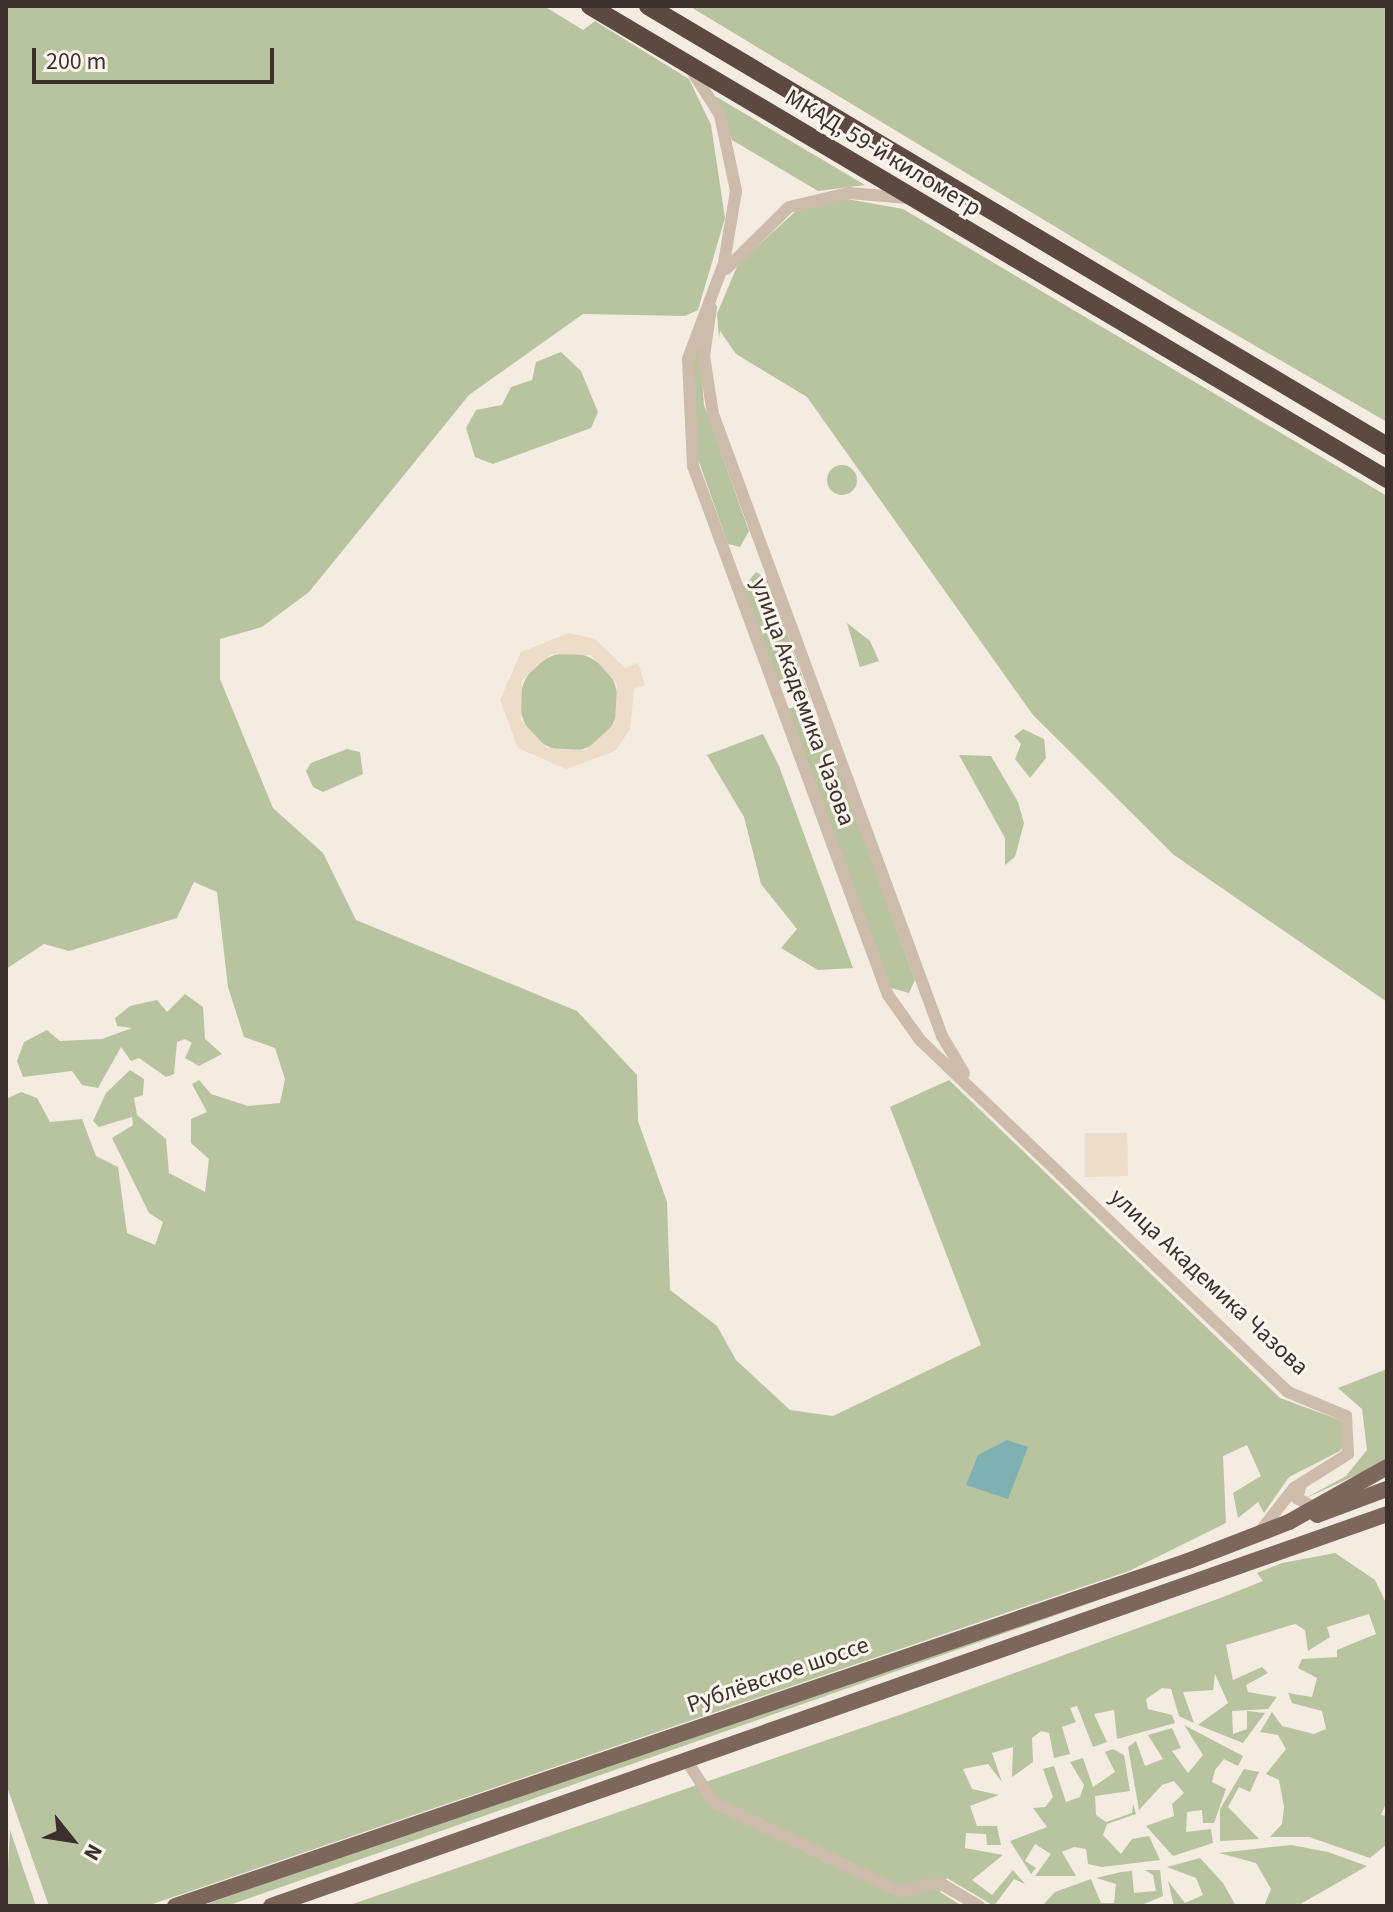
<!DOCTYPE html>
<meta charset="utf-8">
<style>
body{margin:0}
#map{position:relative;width:1393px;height:1912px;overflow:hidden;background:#f4ebe1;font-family:"Source Sans 3",sans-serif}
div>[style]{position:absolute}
.green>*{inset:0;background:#b8c4a0}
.round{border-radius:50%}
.plaza>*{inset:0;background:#ecdcc8}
.water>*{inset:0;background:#7fb0b2}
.minor>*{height:12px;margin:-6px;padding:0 6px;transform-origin:6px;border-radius:6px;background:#cdbbac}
.major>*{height:16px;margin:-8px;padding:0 8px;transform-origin:8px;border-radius:8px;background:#7d675c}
.highway>*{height:18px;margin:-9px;padding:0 9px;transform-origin:9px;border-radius:9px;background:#5c4a42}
span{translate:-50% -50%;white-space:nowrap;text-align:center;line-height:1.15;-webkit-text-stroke:6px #fbf5ee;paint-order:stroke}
.street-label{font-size:24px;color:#3b302b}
.frame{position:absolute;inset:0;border:8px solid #3b302b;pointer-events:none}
.north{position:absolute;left:32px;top:1800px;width:80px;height:80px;-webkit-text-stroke:6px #fbf5ee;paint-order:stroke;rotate:120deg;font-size:22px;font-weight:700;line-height:32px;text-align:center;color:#3b302b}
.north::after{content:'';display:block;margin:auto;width:28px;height:36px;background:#3b302b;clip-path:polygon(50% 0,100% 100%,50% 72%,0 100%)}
.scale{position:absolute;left:32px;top:48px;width:242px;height:36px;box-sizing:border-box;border:4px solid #3b302b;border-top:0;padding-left:10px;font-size:24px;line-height:28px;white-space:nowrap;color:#3b302b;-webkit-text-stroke:6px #fbf5ee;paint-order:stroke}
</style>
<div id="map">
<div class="green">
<i style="clip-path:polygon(6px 6px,544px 6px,583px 30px,595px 21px,689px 79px,711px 125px,725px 218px,698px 310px,685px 316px,583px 314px,469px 395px,309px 592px,262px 627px,220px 639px,220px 679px,273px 808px,323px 853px,356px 920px,577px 1011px,637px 1075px,638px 1121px,667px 1202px,670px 1290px,717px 1326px,736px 1360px,790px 1410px,833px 1416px,981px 1345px,890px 1107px,949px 1080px,1280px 1398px,1340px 1420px,1346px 1440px,1340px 1451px,1289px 1477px,1264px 1513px,1258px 1502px,1238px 1518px,1233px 1493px,1261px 1476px,1247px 1445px,1223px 1456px,1226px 1523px,1129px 1571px,147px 1906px,49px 1906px,6px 1784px,6px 1099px,21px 1092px,37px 1098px,50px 1122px,82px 1119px,96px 1156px,118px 1167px,127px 1233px,155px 1245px,163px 1222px,149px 1213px,112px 1138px,133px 1125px,132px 1117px,99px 1127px,93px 1121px,106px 1093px,130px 1070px,144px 1079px,143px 1095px,134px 1098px,137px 1115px,166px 1139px,169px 1173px,205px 1192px,209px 1159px,191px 1143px,191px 1119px,207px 1112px,192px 1084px,199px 1080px,211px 1094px,248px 1106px,280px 1103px,285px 1079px,275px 1048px,244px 1037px,228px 987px,217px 892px,194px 882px,177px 918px,69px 951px,44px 944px,6px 969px)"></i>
<i style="clip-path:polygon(689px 6px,1387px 6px,1387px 422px,1190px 308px)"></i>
<i style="clip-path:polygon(715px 96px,865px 185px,818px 191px,732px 140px)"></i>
<i style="clip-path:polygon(847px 199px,903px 209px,1387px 496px,1387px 1002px,1174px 855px,1033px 715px,807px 397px,736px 354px,720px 331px,719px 338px,717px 314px,738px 264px,796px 211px)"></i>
<i style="clip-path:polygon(699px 343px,704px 405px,749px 531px,740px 547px,728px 544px,696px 453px,692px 365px)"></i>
<i style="clip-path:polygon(561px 352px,581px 371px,598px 412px,591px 428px,493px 464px,475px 457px,466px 428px,476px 410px,502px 405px,511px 387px,532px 380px,536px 362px)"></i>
<i class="round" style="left:827px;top:465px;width:30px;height:30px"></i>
<i style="clip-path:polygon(756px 572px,768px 579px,811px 701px,777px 680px,743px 588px)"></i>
<i style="clip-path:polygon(847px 623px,870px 641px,879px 661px,860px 667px)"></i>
<i class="round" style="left:520px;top:653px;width:98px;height:98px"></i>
<i style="clip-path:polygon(797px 706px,822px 724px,915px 980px,909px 993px,891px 988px,788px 709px)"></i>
<i style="clip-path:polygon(1023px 729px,1044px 739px,1046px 758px,1030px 778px,1015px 759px,1021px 744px,1014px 736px)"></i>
<i style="clip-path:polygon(763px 734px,779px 766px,853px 968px,818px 970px,781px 948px,797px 929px,761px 884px,744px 817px,707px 755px)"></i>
<i style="clip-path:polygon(347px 749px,360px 752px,363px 774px,323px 792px,313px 787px,306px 771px,311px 763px)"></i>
<i style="clip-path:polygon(959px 755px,991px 756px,1018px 802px,1024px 823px,1015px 857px,1005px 865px,1005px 838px)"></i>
<i style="clip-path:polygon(185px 994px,203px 1007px,205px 1039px,222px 1054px,199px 1066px,185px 1058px,192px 1043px,185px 1039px,177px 1042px,174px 1074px,166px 1077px,139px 1058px,131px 1061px,121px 1047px,98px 1088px,82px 1085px,72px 1071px,23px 1077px,17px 1061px,24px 1042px,47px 1030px,60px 1041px,102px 1039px,132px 1028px,117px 1026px,115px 1018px,130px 1006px,157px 1000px,167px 1012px)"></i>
<i style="clip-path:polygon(1387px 1369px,1387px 1461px,1304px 1499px,1346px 1476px,1367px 1450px,1362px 1409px,1338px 1388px)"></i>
<i style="clip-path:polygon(1335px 1553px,1375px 1580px,1387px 1605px,1387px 1801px,1381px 1815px,1387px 1816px,1387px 1844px,1370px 1858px,1309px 1837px,1270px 1837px,1282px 1824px,1284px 1807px,1279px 1780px,1266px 1774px,1286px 1749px,1278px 1735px,1260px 1732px,1272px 1712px,1282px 1726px,1314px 1734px,1326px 1729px,1322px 1711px,1292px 1703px,1288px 1693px,1312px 1697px,1317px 1678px,1298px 1668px,1302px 1659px,1337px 1657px,1337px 1650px,1376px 1634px,1369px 1614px,1327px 1627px,1330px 1637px,1308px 1651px,1305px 1630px,1295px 1624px,1226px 1645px,1233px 1680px,1262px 1667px,1268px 1673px,1246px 1685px,1248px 1692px,1277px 1697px,1268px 1709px,1232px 1711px,1233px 1734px,1247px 1729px,1247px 1711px,1265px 1713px,1243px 1743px,1198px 1725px,1228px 1703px,1215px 1674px,1213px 1690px,1183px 1692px,1194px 1723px,1179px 1716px,1171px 1689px,1162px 1688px,1146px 1699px,1148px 1709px,1172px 1715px,1175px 1723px,1117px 1739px,1114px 1710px,1094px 1714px,1107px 1742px,1093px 1747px,1077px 1706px,1070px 1708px,1076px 1722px,1062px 1727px,1070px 1754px,1054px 1758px,1049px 1733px,1041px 1731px,1032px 1738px,1033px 1762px,1012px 1777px,1013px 1747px,992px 1753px,1002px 1782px,988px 1764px,963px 1769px,972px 1789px,999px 1795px,970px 1806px,977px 1826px,997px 1826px,1001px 1845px,987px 1845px,986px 1834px,966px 1833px,965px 1848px,1003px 1855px,972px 1880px,992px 1895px,1013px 1870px,1025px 1884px,1014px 1879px,994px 1906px,947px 1878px,940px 1892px,962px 1906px,347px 1906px,908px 1712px,1223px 1597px,1263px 1581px,1257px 1573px,1282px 1563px)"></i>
<i style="clip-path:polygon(1108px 1597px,227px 1906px,202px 1906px,397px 1835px)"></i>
<i style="clip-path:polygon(1184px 1725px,1243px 1756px,1238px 1766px,1224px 1759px,1215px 1770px,1212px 1782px,1226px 1789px,1214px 1823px,1203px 1823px,1202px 1810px,1187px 1812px,1186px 1832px,1211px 1829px,1213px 1843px,1173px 1856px,1146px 1826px,1174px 1816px,1172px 1804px,1184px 1793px,1174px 1781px,1162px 1785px,1139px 1810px,1128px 1747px,1136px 1741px,1145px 1766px,1163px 1759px,1148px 1735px,1172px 1728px,1181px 1748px,1172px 1751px,1188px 1773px,1203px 1755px)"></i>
<i style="clip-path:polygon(1113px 1749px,1124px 1755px,1130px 1791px,1095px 1796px,1096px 1815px,1106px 1822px,1132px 1813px,1133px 1804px,1136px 1814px,1107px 1824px,1103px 1835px,1121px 1854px,1132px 1839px,1149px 1836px,1160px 1860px,1102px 1867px,1088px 1864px,1086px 1849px,1074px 1847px,1062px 1852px,1076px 1876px,1035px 1876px,1051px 1854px,1035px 1844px,1025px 1861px,1036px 1868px,1031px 1874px,1010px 1841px,1047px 1827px,1033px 1808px,1045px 1807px,1053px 1797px,1043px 1769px,1054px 1766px,1066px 1802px,1080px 1797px,1084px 1785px,1070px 1762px,1083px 1758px,1093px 1787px,1115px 1772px,1105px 1752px)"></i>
<i style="clip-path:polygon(1244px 1769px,1259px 1772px,1250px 1792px,1239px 1787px,1228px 1807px,1259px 1839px,1220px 1841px,1220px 1809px)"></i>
<i style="clip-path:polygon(10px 1830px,36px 1906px,6px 1906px)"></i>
<i style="clip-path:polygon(1291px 1845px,1328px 1852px,1367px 1866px,1297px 1906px,1264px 1906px,1271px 1889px,1256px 1863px,1219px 1853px)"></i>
<i style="clip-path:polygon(1200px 1858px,1223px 1883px,1236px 1906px,1174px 1906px,1168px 1881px,1185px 1903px,1203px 1895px,1196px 1878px,1167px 1867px)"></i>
<i style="clip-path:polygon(1145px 1870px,1160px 1870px,1163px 1896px,1139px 1906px,1042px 1906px,1055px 1892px,1091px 1879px,1101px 1903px,1114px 1903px,1116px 1884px,1096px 1878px,1121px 1872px,1132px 1871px,1134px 1893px,1156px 1891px,1153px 1875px)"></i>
</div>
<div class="plaza">
<i style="clip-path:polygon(evenodd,569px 633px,595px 639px,625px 668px,638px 663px,645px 685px,634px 689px,630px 729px,615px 751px,566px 769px,518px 748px,500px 700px,521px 652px,569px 633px,551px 654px,591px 655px,617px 684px,615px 723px,586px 750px,547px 748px,521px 720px,522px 680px,551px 654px)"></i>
<i style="clip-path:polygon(1085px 1133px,1127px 1133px,1128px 1176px,1085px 1177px)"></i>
</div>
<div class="water">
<i style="clip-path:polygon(1007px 1440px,1028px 1447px,1008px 1499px,966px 1485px,978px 1455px)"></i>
</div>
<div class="minor">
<i style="left:692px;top:71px;width:52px;rotate:57.5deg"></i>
<i style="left:720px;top:115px;width:78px;rotate:78.1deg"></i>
<i style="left:736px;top:191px;width:73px;rotate:99.5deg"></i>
<i style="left:724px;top:263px;width:103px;rotate:110.6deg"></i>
<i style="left:688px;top:359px;width:107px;rotate:87.3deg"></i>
<i style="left:693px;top:466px;width:564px;rotate:69.77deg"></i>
<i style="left:888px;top:995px;width:55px;rotate:54.6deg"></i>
<i style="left:920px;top:1040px;width:509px;rotate:43.73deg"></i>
<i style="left:1288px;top:1392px;width:63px;rotate:22.5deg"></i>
<i style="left:1346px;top:1416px;width:38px;rotate:87deg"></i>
<i style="left:1348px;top:1454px;width:64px;rotate:147.8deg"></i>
<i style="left:1294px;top:1488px;width:58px;rotate:128deg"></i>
<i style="left:726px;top:269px;width:88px;rotate:-44.5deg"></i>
<i style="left:789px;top:207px;width:62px;rotate:-13.1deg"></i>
<i style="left:849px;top:193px;width:59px;rotate:4.8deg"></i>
<i style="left:711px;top:308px;width:49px;rotate:98.3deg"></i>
<i style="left:704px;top:356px;width:59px;rotate:81.2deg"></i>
<i style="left:713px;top:414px;width:663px;rotate:69.79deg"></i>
<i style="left:942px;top:1036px;width:43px;rotate:59.3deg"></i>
<i style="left:1301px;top:1484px;width:15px;rotate:106deg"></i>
<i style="left:1297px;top:1498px;width:21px;rotate:29deg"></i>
<i style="left:687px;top:1761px;width:49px;rotate:57.6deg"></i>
<i style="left:713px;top:1802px;width:206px;rotate:25.6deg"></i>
<i style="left:899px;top:1891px;width:42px;rotate:-11deg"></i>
<i style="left:940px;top:1883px;width:45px;rotate:30.5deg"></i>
</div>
<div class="major">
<i style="left:1317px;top:1515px;width:75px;rotate:-20.4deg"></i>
<i style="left:175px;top:1906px;width:1070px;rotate:-18.81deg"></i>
<i style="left:1188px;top:1561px;width:108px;rotate:-21.1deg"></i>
<i style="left:1289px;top:1522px;width:112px;rotate:-29.3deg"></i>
<i style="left:271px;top:1906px;width:1183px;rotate:-19.35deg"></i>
</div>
<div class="highway">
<i style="left:590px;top:6px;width:927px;rotate:30.69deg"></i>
<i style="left:648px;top:6px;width:860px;rotate:30.77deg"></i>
</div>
<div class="street-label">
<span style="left:883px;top:153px;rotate:31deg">МКАД, 59-й километр</span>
<span style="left:803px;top:702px;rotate:70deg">улица Академика Чазова</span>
<span style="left:1209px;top:1282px;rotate:43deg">улица Академика Чазова</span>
<span style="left:778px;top:1675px;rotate:-19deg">Рублёвское шоссе</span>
</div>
<div class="frame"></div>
<div class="north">N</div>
<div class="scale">200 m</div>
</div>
